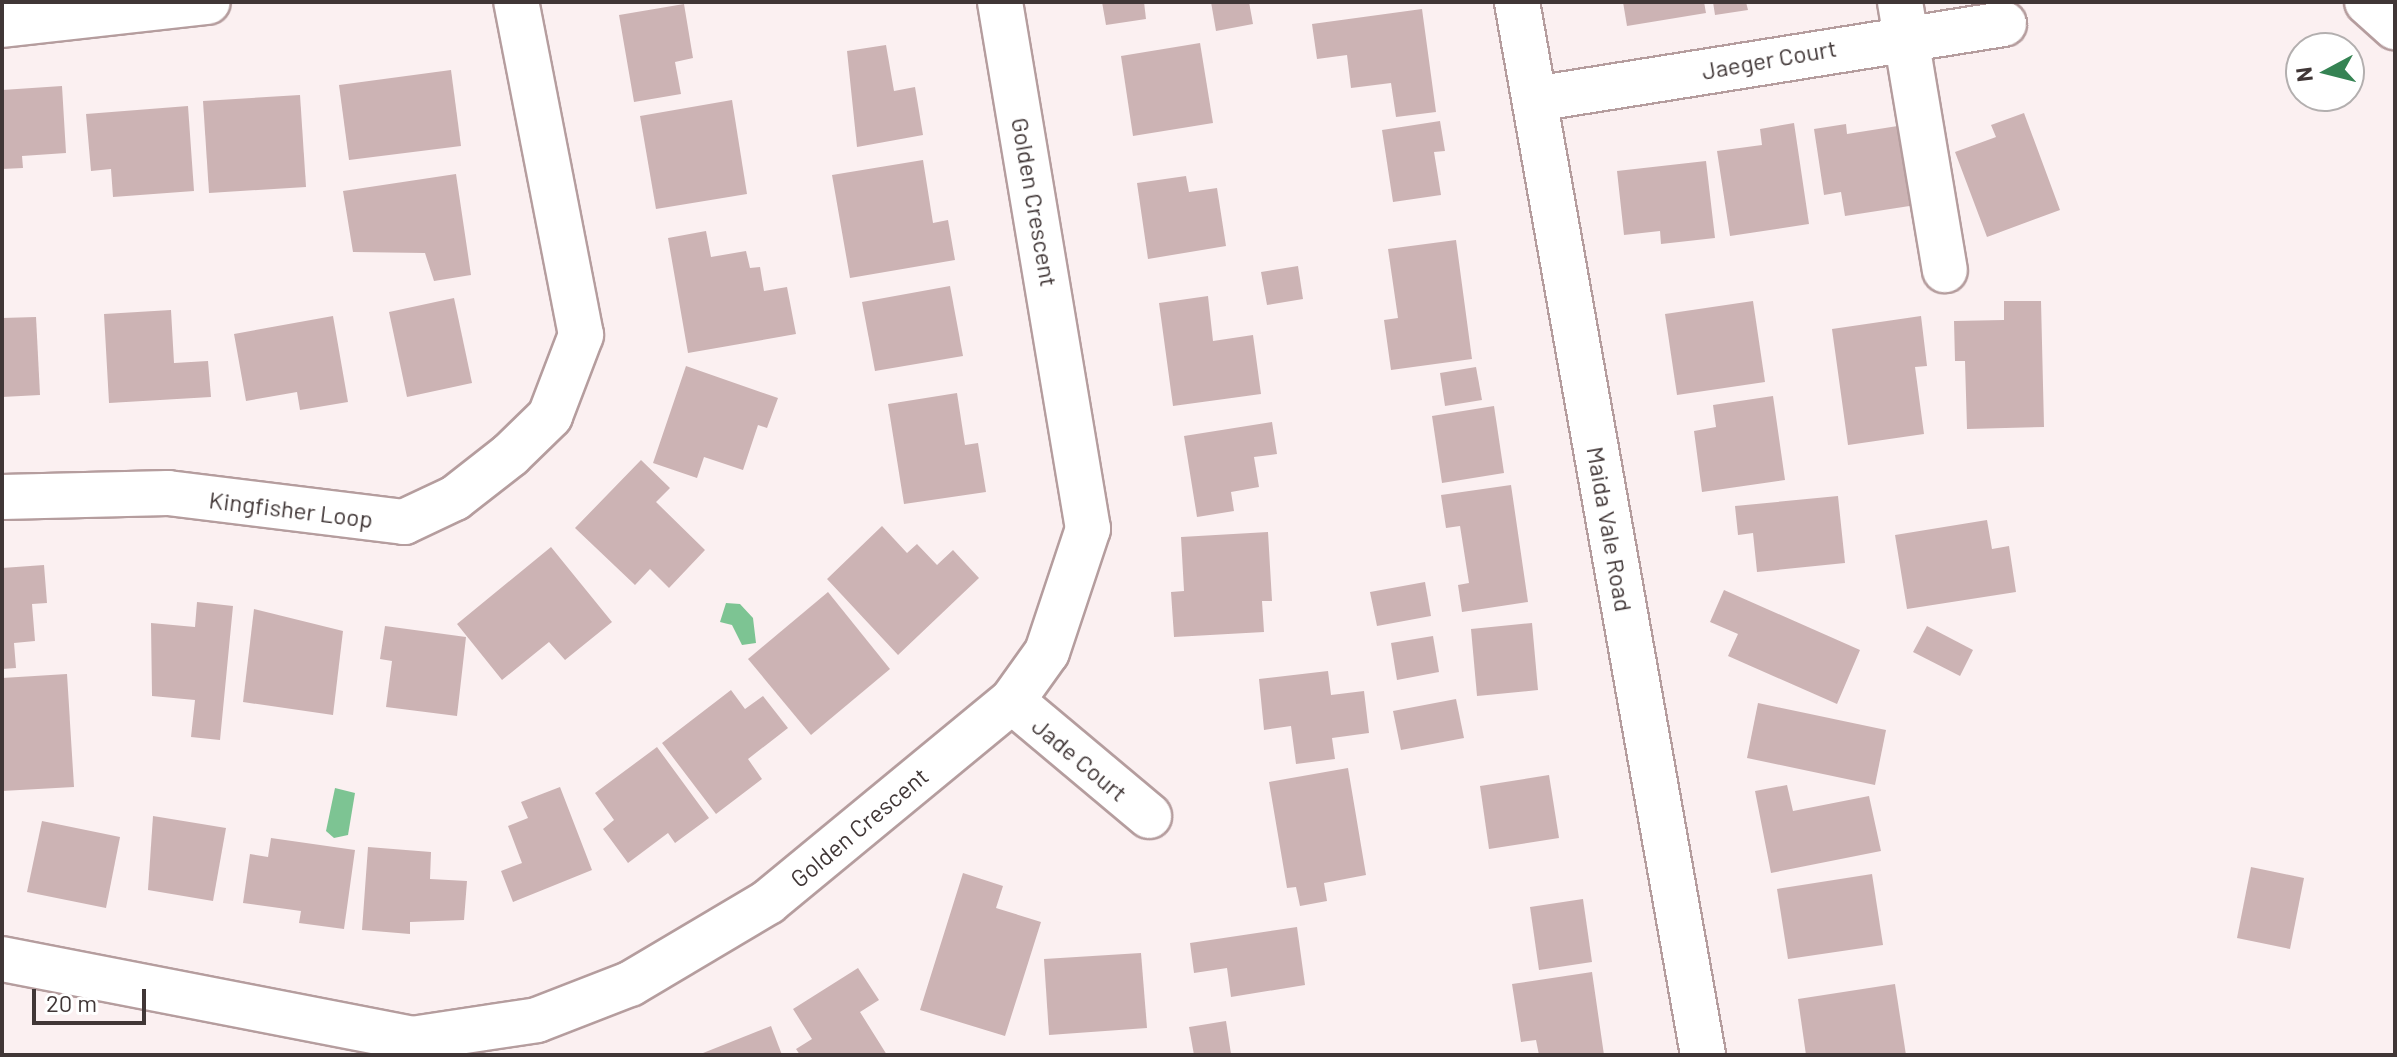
<!DOCTYPE html>
<style>
body{margin:0}
#map{position:relative;width:2397px;height:1057px;overflow:hidden;background:#fbf0f1;font-family:Barlow,sans-serif}
div>[style]{position:absolute}
.water>*{inset:0;background:#7dc493}
.building>*{inset:0;background:#ccb3b4}
.roads{filter:drop-shadow(2px 0 #b59d9e) drop-shadow(-2px 0 #b59d9e) drop-shadow(0 2px #b59d9e) drop-shadow(0 -2px #b59d9e)}
.minor>*{height:44px;margin:-22px;padding:0 22px;transform-origin:22px;border-radius:22px;background:#fff}
.major>*{height:44px;margin:-22px;padding:0 22px;transform-origin:22px;border-radius:22px;background:#fff}
span{translate:-50% -50%;white-space:nowrap;text-align:center;line-height:1.15;-webkit-text-stroke:7px #fff;paint-order:stroke}
.street-label{font-size:24px;color:#403636}
.frame{position:absolute;inset:0;border:4px solid #403636;pointer-events:none}
.north{position:absolute;left:2285px;top:32px;width:80px;height:80px;box-sizing:border-box;background:#fff;border:2px solid #b3afaf;border-radius:50%;rotate:263deg;font-size:22px;font-weight:700;line-height:32px;text-align:center;color:#403636}
.north::after{content:'';display:block;margin:auto;width:28px;height:36px;background:#358353;clip-path:polygon(50% 0,100% 100%,50% 72%,0 100%)}
.scale{position:absolute;left:32px;top:989px;width:114px;height:36px;box-sizing:border-box;border:4px solid #403636;border-top:0;padding-left:10px;font-size:24px;line-height:28px;white-space:nowrap;color:#403636;-webkit-text-stroke:6px #fff;paint-order:stroke}
</style>
<div id="map">
<div class="water">
<i style="clip-path:polygon(726px 603px,740px 604px,753px 618px,756px 643px,742px 645px,732px 625px,720px 622px)"></i>
<i style="clip-path:polygon(335px 788px,355px 793px,348px 835px,334px 838px,326px 831px)"></i>
</div>
<div class="building">
<i style="clip-path:polygon(1102px 2px,1144px 2px,1146px 19px,1106px 25px)"></i>
<i style="clip-path:polygon(1211px 2px,1249px 2px,1253px 24px,1216px 31px)"></i>
<i style="clip-path:polygon(1623px 2px,1704px 2px,1706px 13px,1627px 26px)"></i>
<i style="clip-path:polygon(1713px 2px,1746px 2px,1748px 10px,1715px 15px)"></i>
<i style="clip-path:polygon(684px 4px,693px 58px,675px 62px,681px 94px,634px 102px,619px 15px)"></i>
<i style="clip-path:polygon(1422px 9px,1436px 112px,1396px 117px,1391px 83px,1351px 88px,1347px 55px,1317px 59px,1312px 24px)"></i>
<i style="clip-path:polygon(1200px 43px,1213px 123px,1133px 136px,1121px 56px)"></i>
<i style="clip-path:polygon(886px 45px,894px 91px,915px 87px,923px 135px,857px 147px,847px 51px)"></i>
<i style="clip-path:polygon(451px 70px,461px 146px,349px 160px,339px 85px)"></i>
<i style="clip-path:polygon(62px 86px,66px 153px,22px 156px,23px 168px,2px 169px,2px 90px)"></i>
<i style="clip-path:polygon(300px 95px,306px 187px,209px 193px,203px 101px)"></i>
<i style="clip-path:polygon(732px 100px,747px 194px,656px 209px,640px 116px)"></i>
<i style="clip-path:polygon(188px 106px,194px 191px,113px 197px,111px 169px,91px 171px,86px 114px)"></i>
<i style="clip-path:polygon(2024px 113px,2060px 210px,1987px 237px,1955px 152px,1996px 137px,1991px 125px)"></i>
<i style="clip-path:polygon(1440px 121px,1445px 151px,1434px 152px,1441px 195px,1393px 202px,1382px 130px)"></i>
<i style="clip-path:polygon(1794px 123px,1809px 224px,1730px 236px,1717px 151px,1762px 145px,1760px 129px)"></i>
<i style="clip-path:polygon(1846px 124px,1847px 134px,1904px 125px,1916px 205px,1845px 216px,1841px 192px,1824px 195px,1814px 129px)"></i>
<i style="clip-path:polygon(923px 160px,933px 223px,948px 220px,955px 260px,850px 278px,832px 175px)"></i>
<i style="clip-path:polygon(1706px 161px,1715px 238px,1661px 244px,1660px 231px,1624px 235px,1617px 171px)"></i>
<i style="clip-path:polygon(456px 174px,471px 275px,434px 281px,425px 253px,353px 252px,343px 191px)"></i>
<i style="clip-path:polygon(1186px 176px,1189px 192px,1217px 188px,1226px 246px,1148px 259px,1137px 183px)"></i>
<i style="clip-path:polygon(706px 231px,711px 257px,746px 251px,750px 268px,760px 267px,764px 291px,787px 287px,796px 334px,688px 353px,668px 238px)"></i>
<i style="clip-path:polygon(1456px 240px,1472px 359px,1391px 370px,1384px 320px,1398px 318px,1388px 249px)"></i>
<i style="clip-path:polygon(1298px 266px,1303px 299px,1267px 305px,1261px 272px)"></i>
<i style="clip-path:polygon(950px 286px,963px 356px,875px 371px,862px 302px)"></i>
<i style="clip-path:polygon(1208px 296px,1213px 341px,1253px 335px,1261px 394px,1173px 406px,1159px 303px)"></i>
<i style="clip-path:polygon(454px 298px,472px 383px,407px 397px,389px 312px)"></i>
<i style="clip-path:polygon(1753px 301px,1765px 382px,1677px 395px,1665px 314px)"></i>
<i style="clip-path:polygon(2004px 301px,2041px 301px,2044px 427px,1967px 429px,1965px 361px,1955px 361px,1954px 321px,2004px 320px)"></i>
<i style="clip-path:polygon(171px 310px,174px 363px,208px 361px,211px 397px,109px 403px,104px 314px)"></i>
<i style="clip-path:polygon(333px 316px,348px 402px,300px 410px,297px 392px,246px 401px,234px 334px)"></i>
<i style="clip-path:polygon(1921px 316px,1927px 366px,1915px 367px,1924px 434px,1848px 445px,1832px 329px)"></i>
<i style="clip-path:polygon(36px 317px,40px 395px,2px 397px,2px 318px)"></i>
<i style="clip-path:polygon(686px 366px,778px 398px,767px 428px,758px 425px,743px 470px,704px 457px,697px 478px,653px 463px)"></i>
<i style="clip-path:polygon(1476px 367px,1482px 400px,1445px 406px,1440px 373px)"></i>
<i style="clip-path:polygon(957px 393px,965px 445px,978px 443px,986px 492px,904px 504px,888px 404px)"></i>
<i style="clip-path:polygon(1773px 396px,1785px 480px,1702px 492px,1694px 431px,1716px 427px,1713px 405px)"></i>
<i style="clip-path:polygon(1494px 406px,1504px 473px,1442px 483px,1432px 416px)"></i>
<i style="clip-path:polygon(1272px 422px,1277px 454px,1254px 457px,1259px 487px,1231px 492px,1234px 511px,1197px 517px,1184px 436px)"></i>
<i style="clip-path:polygon(641px 460px,670px 488px,656px 502px,705px 550px,669px 588px,650px 569px,635px 585px,575px 528px)"></i>
<i style="clip-path:polygon(1511px 485px,1528px 602px,1462px 612px,1458px 585px,1469px 583px,1460px 526px,1446px 528px,1441px 495px)"></i>
<i style="clip-path:polygon(1838px 496px,1845px 563px,1757px 572px,1753px 533px,1738px 535px,1735px 506px)"></i>
<i style="clip-path:polygon(1987px 520px,1992px 549px,2009px 546px,2016px 592px,1907px 609px,1895px 535px)"></i>
<i style="clip-path:polygon(882px 526px,907px 553px,917px 544px,937px 565px,953px 550px,979px 578px,898px 655px,827px 579px)"></i>
<i style="clip-path:polygon(1268px 532px,1272px 601px,1262px 601px,1264px 632px,1174px 637px,1171px 592px,1184px 591px,1181px 537px)"></i>
<i style="clip-path:polygon(551px 547px,612px 622px,565px 660px,549px 642px,502px 680px,457px 624px)"></i>
<i style="clip-path:polygon(44px 565px,47px 603px,32px 604px,35px 641px,14px 643px,16px 668px,2px 669px,2px 568px)"></i>
<i style="clip-path:polygon(1425px 582px,1431px 616px,1377px 626px,1370px 592px)"></i>
<i style="clip-path:polygon(1724px 590px,1860px 650px,1837px 704px,1728px 656px,1738px 634px,1710px 622px)"></i>
<i style="clip-path:polygon(828px 592px,890px 669px,811px 735px,748px 659px)"></i>
<i style="clip-path:polygon(197px 602px,233px 606px,220px 740px,191px 737px,195px 700px,152px 696px,151px 623px,195px 627px)"></i>
<i style="clip-path:polygon(254px 609px,343px 631px,333px 715px,243px 702px)"></i>
<i style="clip-path:polygon(1532px 623px,1538px 690px,1477px 696px,1471px 629px)"></i>
<i style="clip-path:polygon(385px 626px,466px 637px,457px 716px,386px 707px,392px 661px,380px 659px)"></i>
<i style="clip-path:polygon(1927px 626px,1973px 650px,1960px 676px,1913px 652px)"></i>
<i style="clip-path:polygon(1433px 636px,1439px 672px,1397px 680px,1391px 643px)"></i>
<i style="clip-path:polygon(1328px 671px,1331px 695px,1364px 691px,1369px 733px,1332px 738px,1335px 759px,1296px 764px,1291px 726px,1264px 730px,1259px 679px)"></i>
<i style="clip-path:polygon(67px 674px,74px 787px,2px 791px,2px 678px)"></i>
<i style="clip-path:polygon(731px 690px,745px 709px,763px 696px,788px 728px,748px 759px,762px 779px,716px 814px,662px 743px)"></i>
<i style="clip-path:polygon(1456px 699px,1464px 738px,1401px 750px,1393px 711px)"></i>
<i style="clip-path:polygon(1758px 703px,1886px 730px,1875px 785px,1747px 758px)"></i>
<i style="clip-path:polygon(657px 747px,709px 818px,675px 843px,668px 833px,628px 863px,603px 829px,614px 820px,595px 793px)"></i>
<i style="clip-path:polygon(1348px 768px,1366px 875px,1324px 883px,1327px 901px,1300px 906px,1296px 887px,1287px 888px,1269px 782px)"></i>
<i style="clip-path:polygon(1549px 775px,1559px 838px,1489px 849px,1480px 786px)"></i>
<i style="clip-path:polygon(1787px 785px,1793px 811px,1869px 796px,1881px 851px,1771px 873px,1755px 791px)"></i>
<i style="clip-path:polygon(560px 787px,592px 870px,513px 902px,501px 871px,522px 863px,508px 826px,528px 818px,521px 802px)"></i>
<i style="clip-path:polygon(153px 816px,226px 828px,213px 901px,148px 890px)"></i>
<i style="clip-path:polygon(42px 821px,120px 837px,106px 908px,27px 892px)"></i>
<i style="clip-path:polygon(271px 838px,355px 850px,344px 929px,299px 923px,301px 911px,243px 903px,250px 854px,268px 857px)"></i>
<i style="clip-path:polygon(368px 847px,431px 852px,430px 879px,467px 881px,464px 920px,410px 922px,410px 934px,362px 930px)"></i>
<i style="clip-path:polygon(2251px 867px,2304px 878px,2290px 949px,2237px 938px)"></i>
<i style="clip-path:polygon(963px 873px,1003px 886px,996px 908px,1041px 922px,1005px 1036px,920px 1010px)"></i>
<i style="clip-path:polygon(1872px 874px,1883px 945px,1788px 959px,1777px 889px)"></i>
<i style="clip-path:polygon(1583px 899px,1592px 962px,1539px 970px,1530px 907px)"></i>
<i style="clip-path:polygon(1297px 927px,1305px 985px,1231px 997px,1227px 968px,1194px 973px,1190px 943px)"></i>
<i style="clip-path:polygon(1141px 953px,1147px 1028px,1049px 1035px,1044px 959px)"></i>
<i style="clip-path:polygon(858px 968px,879px 1000px,860px 1012px,887px 1055px,800px 1055px,796px 1049px,812px 1039px,793px 1009px)"></i>
<i style="clip-path:polygon(1592px 972px,1604px 1055px,1539px 1055px,1536px 1040px,1521px 1042px,1512px 984px)"></i>
<i style="clip-path:polygon(1895px 984px,1906px 1055px,1806px 1055px,1798px 999px)"></i>
<i style="clip-path:polygon(1226px 1021px,1231px 1054px,1194px 1055px,1189px 1027px)"></i>
<i style="clip-path:polygon(771px 1026px,782px 1055px,698px 1055px)"></i>
</div>
<div class="roads">
<div class="minor">
<i style="left:1900px;top:2px;width:272px;rotate:80.5deg"></i>
<i style="left:2367px;top:2px;width:38px;rotate:42deg"></i>
<i style="left:2px;top:25px;width:207px;rotate:-6.4deg"></i>
<i style="left:1535px;top:99px;width:475px;rotate:-9.1deg"></i>
<i style="left:2px;top:497px;width:166px;rotate:-1.4deg"></i>
<i style="left:168px;top:493px;width:238px;rotate:7deg"></i>
<i style="left:404px;top:522px;width:56px;rotate:-25.2deg"></i>
<i style="left:455px;top:498px;width:70px;rotate:-38deg"></i>
<i style="left:510px;top:455px;width:56px;rotate:-44.3deg"></i>
<i style="left:550px;top:416px;width:87px;rotate:-69.1deg"></i>
<i style="left:581px;top:335px;width:339px;rotate:-101deg"></i>
<i style="left:1012px;top:701px;width:179px;rotate:40deg"></i>
<i style="left:2px;top:959px;width:418px;rotate:11deg"></i>
<i style="left:412px;top:1039px;width:126px;rotate:-8.6deg"></i>
<i style="left:537px;top:1020px;width:100px;rotate:-21.2deg"></i>
<i style="left:630px;top:984px;width:161px;rotate:-30.7deg"></i>
<i style="left:768px;top:902px;width:316px;rotate:-39.5deg"></i>
<i style="left:1012px;top:701px;width:60px;rotate:-54.5deg"></i>
<i style="left:1047px;top:652px;width:130px;rotate:-71.6deg"></i>
<i style="left:1088px;top:529px;width:534px;rotate:-99.48deg"></i>
</div>
<div class="major">
<i style="left:1517px;top:2px;width:1069px;rotate:79.98deg"></i>
</div>
</div>
<div class="street-label">
<span style="left:1769px;top:59px;rotate:-10deg">Jaeger Court</span>
<span style="left:1035px;top:202px;rotate:80deg">Golden Crescent</span>
<span style="left:291px;top:509px;rotate:7deg">Kingfisher Loop</span>
<span style="left:1610px;top:529px;rotate:80deg">Maida Vale Road</span>
<span style="left:1080px;top:759px;rotate:40deg">Jade Court</span>
<span style="left:859px;top:827px;rotate:-40deg">Golden Crescent</span>
</div>
<div class="frame"></div>
<div class="north">N</div>
<div class="scale">20 m</div>
</div>
